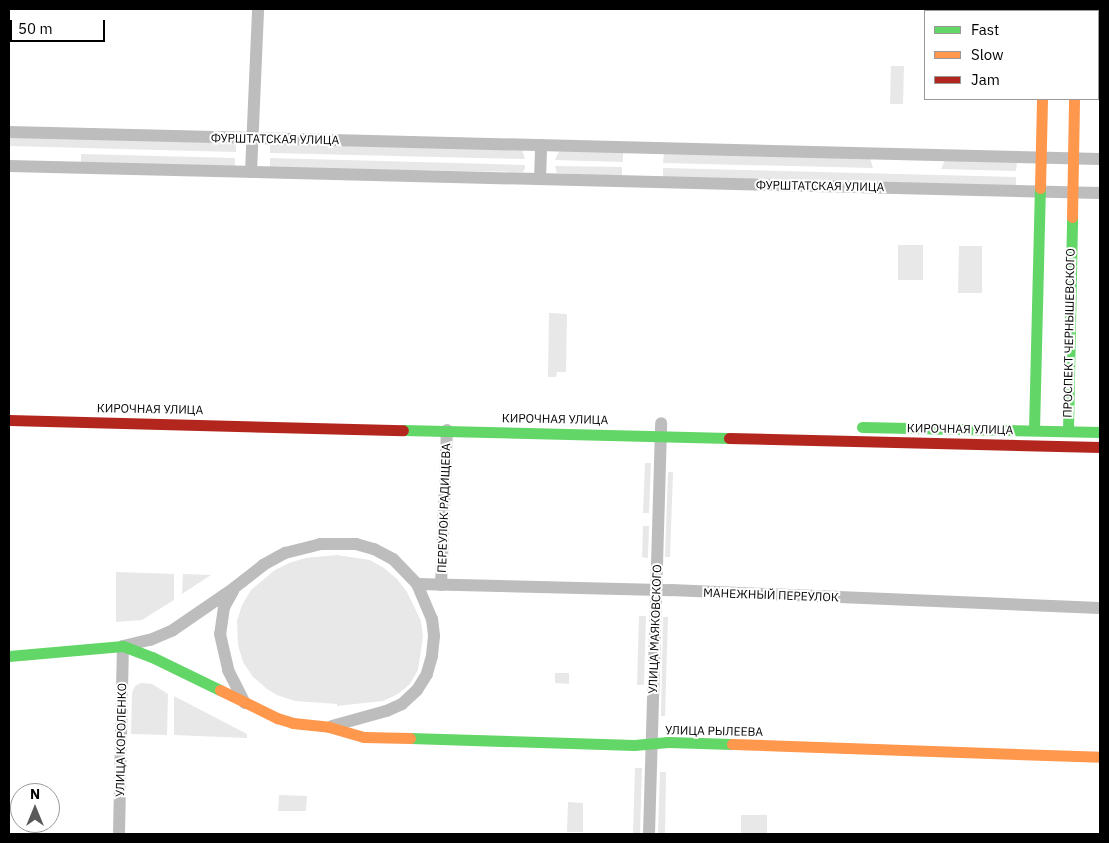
<!DOCTYPE html>
<meta charset="utf-8">
<style>
body{margin:0}
#map{position:relative;width:1109px;height:843px;overflow:hidden;background:#fff;font-family:"IBM Plex Sans",sans-serif}
div>[style]{position:absolute}
.green>*{inset:0;background:#e8e8e8}
.street>*{height:12px;margin:-6px;padding:0 6px;transform-origin:6px;border-radius:6px;background:#bdbdbd}
.fast>*{height:11px;margin:-5.5px;padding:0 5.5px;transform-origin:5.5px;border-radius:5.5px;background:#63d668}
.slow>*{height:11px;margin:-5.5px;padding:0 5.5px;transform-origin:5.5px;border-radius:5.5px;background:#ff974d}
.jam>*{height:11px;margin:-5.5px;padding:0 5.5px;transform-origin:5.5px;border-radius:5.5px;background:#b3261e}
span{translate:-50% -50%;white-space:nowrap;text-align:center;line-height:1.15;-webkit-text-stroke:4px #fff;paint-order:stroke}
.street-label{font-size:12px;color:#000}
.frame{position:absolute;inset:0;border:10px solid #000;pointer-events:none}
.legend{position:absolute;left:924px;top:10px;width:175px;height:90px;box-sizing:border-box;background:#fff;border:1px solid #999;margin:0;padding:6px 9px;list-style:none;font-size:15px;color:#000}
.legend li{display:flex;align-items:center;gap:10px;height:25px}
.legend b{width:25px;border:1px solid #999}
.north{position:absolute;left:10px;top:783px;width:50px;height:50px;box-sizing:border-box;background:#fff;border:1px solid #999;border-radius:50%;rotate:0deg;font-size:14px;font-weight:700;line-height:20px;text-align:center;color:#000}
.north::after{content:'';display:block;margin:auto;width:18px;height:22px;background:#595959;clip-path:polygon(50% 0,100% 100%,50% 72%,0 100%)}
.scale{position:absolute;left:10px;top:20px;width:95px;height:22px;box-sizing:border-box;border:2px solid #000;border-top:0;padding-left:6px;font-size:15px;line-height:18px;white-space:nowrap;color:#000;-webkit-text-stroke:4px #fff;paint-order:stroke}
</style>
<div id="map">
<div class="green">
<i style="clip-path:polygon(891px 66px,904px 66px,903px 104px,890px 104px)"></i>
<i style="clip-path:polygon(9px 137px,236px 142px,236px 152px,9px 146px)"></i>
<i style="clip-path:polygon(270px 143px,522px 150px,525px 159px,270px 153px)"></i>
<i style="clip-path:polygon(559px 151px,623px 152px,623px 162px,555px 160px)"></i>
<i style="clip-path:polygon(664px 153px,870px 158px,873px 168px,663px 163px)"></i>
<i style="clip-path:polygon(81px 154px,235px 158px,235px 167px,81px 163px)"></i>
<i style="clip-path:polygon(270px 158px,525px 165px,525px 168px,523px 172px,270px 168px)"></i>
<i style="clip-path:polygon(945px 160px,1017px 162px,1016px 171px,941px 169px)"></i>
<i style="clip-path:polygon(555px 166px,622px 167px,622px 177px,557px 173px)"></i>
<i style="clip-path:polygon(663px 168px,1016px 177px,1016px 186px,663px 178px)"></i>
<i style="clip-path:polygon(898px 245px,923px 245px,923px 280px,898px 280px)"></i>
<i style="clip-path:polygon(959px 246px,982px 246px,982px 293px,958px 293px)"></i>
<i style="clip-path:polygon(549px 313px,567px 314px,566px 372px,557px 372px,556px 377px,548px 377px)"></i>
<i style="clip-path:polygon(645px 463px,651px 463px,649px 513px,643px 513px)"></i>
<i style="clip-path:polygon(668px 472px,673px 472px,670px 557px,665px 557px)"></i>
<i style="clip-path:polygon(643px 526px,649px 526px,648px 558px,642px 557px)"></i>
<i style="clip-path:polygon(337px 555px,370px 560px,384px 568px,397px 579px,407px 592px,421px 621px,423px 637px,418px 670px,410px 684px,398px 694px,383px 701px,337px 706px,337px 704px,295px 701px,277px 695px,267px 689px,253px 677px,243px 662px,238px 645px,237px 621px,242px 605px,251px 590px,275px 570px,289px 563px,305px 558px)"></i>
<i style="clip-path:polygon(116px 572px,174px 574px,174px 600px,142px 620px,116px 622px)"></i>
<i style="clip-path:polygon(183px 574px,211px 575px,182px 594px)"></i>
<i style="clip-path:polygon(639px 616px,646px 616px,644px 685px,637px 685px)"></i>
<i style="clip-path:polygon(663px 617px,668px 617px,665px 716px,661px 716px)"></i>
<i style="clip-path:polygon(555px 673px,569px 673px,569px 684px,555px 683px)"></i>
<i style="clip-path:polygon(141px 683px,152px 684px,168px 694px,167px 735px,131px 734px,132px 693px,135px 686px)"></i>
<i style="clip-path:polygon(174px 696px,247px 734px,247px 738px,174px 735px)"></i>
<i style="clip-path:polygon(635px 768px,642px 768px,640px 834px,633px 834px)"></i>
<i style="clip-path:polygon(660px 772px,666px 772px,665px 834px,658px 834px)"></i>
<i style="clip-path:polygon(279px 795px,307px 796px,306px 811px,278px 811px)"></i>
<i style="clip-path:polygon(568px 802px,583px 803px,583px 832px,567px 832px)"></i>
<i style="clip-path:polygon(741px 815px,767px 815px,767px 833px,741px 833px)"></i>
</div>
<div class="street">
<i style="left:9px;top:132px;width:1091px;rotate:1.42deg"></i>
<i style="left:9px;top:166px;width:1091px;rotate:1.42deg"></i>
<i style="left:251px;top:172px;width:163px;rotate:-87.5deg"></i>
<i style="left:540px;top:179px;width:34px;rotate:-88deg"></i>
<i style="left:417px;top:584px;width:254px;rotate:1.4deg"></i>
<i style="left:671px;top:590px;width:429px;rotate:2.4deg"></i>
<i style="left:441px;top:585px;width:155px;rotate:-87.8deg"></i>
<i style="left:233px;top:591px;width:18px;rotate:119deg"></i>
<i style="left:224px;top:607px;width:27px;rotate:98deg"></i>
<i style="left:220px;top:634px;width:37px;rotate:77deg"></i>
<i style="left:228px;top:670px;width:37px;rotate:63deg"></i>
<i style="left:119px;top:834px;width:188px;rotate:-88.8deg"></i>
<i style="left:123px;top:646px;width:28px;rotate:-13deg"></i>
<i style="left:150px;top:640px;width:25px;rotate:-23deg"></i>
<i style="left:173px;top:630px;width:74px;rotate:-34.5deg"></i>
<i style="left:234px;top:588px;width:37px;rotate:-38deg"></i>
<i style="left:263px;top:565px;width:25px;rotate:-29deg"></i>
<i style="left:285px;top:553px;width:36px;rotate:-14deg"></i>
<i style="left:320px;top:544px;width:36px"></i>
<i style="left:356px;top:544px;width:19px;rotate:16deg"></i>
<i style="left:374px;top:549px;width:21px;rotate:28deg"></i>
<i style="left:393px;top:559px;width:35px;rotate:46deg"></i>
<i style="left:417px;top:584px;width:38px;rotate:67deg"></i>
<i style="left:432px;top:619px;width:17px;rotate:83deg"></i>
<i style="left:434px;top:636px;width:20px;rotate:96deg"></i>
<i style="left:432px;top:656px;width:19px;rotate:106deg"></i>
<i style="left:427px;top:674px;width:19px;rotate:122deg"></i>
<i style="left:417px;top:690px;width:21px;rotate:137deg"></i>
<i style="left:402px;top:704px;width:17px;rotate:156deg"></i>
<i style="left:386px;top:711px;width:56px;rotate:164.5deg"></i>
<i style="left:649px;top:834px;width:411px;rotate:-88.3deg"></i>
</div>
<div class="fast">
<i style="left:1045px;top:9px;width:2px;rotate:90deg"></i>
<i style="left:1077px;top:9px;width:2px;rotate:90deg"></i>
<i style="left:862px;top:427px;width:238px;rotate:1.2deg"></i>
<i style="left:403px;top:430px;width:326px;rotate:1.4deg"></i>
<i style="left:1034px;top:430px;width:242px;rotate:-88.6deg"></i>
<i style="left:1068px;top:431px;width:214px;rotate:-88.9deg"></i>
<i style="left:9px;top:656px;width:114px;rotate:-5deg"></i>
<i style="left:123px;top:646px;width:31px;rotate:21deg"></i>
<i style="left:152px;top:657px;width:76px;rotate:25.9deg"></i>
<i style="left:410px;top:738px;width:224px;rotate:1.8deg"></i>
<i style="left:634px;top:745px;width:34px;rotate:-5deg"></i>
<i style="left:668px;top:742px;width:64px;rotate:1.8deg"></i>
</div>
<div class="slow">
<i style="left:1040px;top:188px;width:89px;rotate:-88.7deg"></i>
<i style="left:1072px;top:217px;width:118px;rotate:-89deg"></i>
<i style="left:220px;top:690px;width:64px;rotate:26.2deg"></i>
<i style="left:277px;top:718px;width:17px;rotate:17deg"></i>
<i style="left:293px;top:723px;width:36px;rotate:6deg"></i>
<i style="left:329px;top:727px;width:36px;rotate:16deg"></i>
<i style="left:364px;top:737px;width:46px;rotate:1.2deg"></i>
<i style="left:732px;top:744px;width:368px;rotate:2deg"></i>
</div>
<div class="jam">
<i style="left:9px;top:420px;width:394px;rotate:1.5deg"></i>
<i style="left:729px;top:438px;width:371px;rotate:1.4deg"></i>
</div>
<div class="street-label">
<span style="left:275px;top:139px;rotate:1deg">ФУРШТАТСКАЯ УЛИЦА</span>
<span style="left:820px;top:186px;rotate:1deg">ФУРШТАТСКАЯ УЛИЦА</span>
<span style="left:1069px;top:333px;rotate:-89deg">ПРОСПЕКТ ЧЕРНЫШЕВСКОГО</span>
<span style="left:150px;top:409px;rotate:1deg">КИРОЧНАЯ УЛИЦА</span>
<span style="left:555px;top:419px;rotate:1deg">КИРОЧНАЯ УЛИЦА</span>
<span style="left:960px;top:429px;rotate:1deg">КИРОЧНАЯ УЛИЦА</span>
<span style="left:444px;top:508px;rotate:-88deg">ПЕРЕУЛОК РАДИЩЕВА</span>
<span style="left:771px;top:595px;rotate:2deg">МАНЕЖНЫЙ ПЕРЕУЛОК</span>
<span style="left:655px;top:629px;rotate:-88deg">УЛИЦА МАЯКОВСКОГО</span>
<span style="left:714px;top:731px;rotate:1deg">УЛИЦА РЫЛЕЕВА</span>
<span style="left:121px;top:740px;rotate:-89deg">УЛИЦА КОРОЛЕНКО</span>
</div>
<div class="frame"></div>
<ul class="legend">
<li><b style="height:6px;background:#63d668"></b>Fast</li>
<li><b style="height:6px;background:#ff974d"></b>Slow</li>
<li><b style="height:6px;background:#b3261e"></b>Jam</li>
</ul>
<div class="north">N</div>
<div class="scale">50 m</div>
</div>
